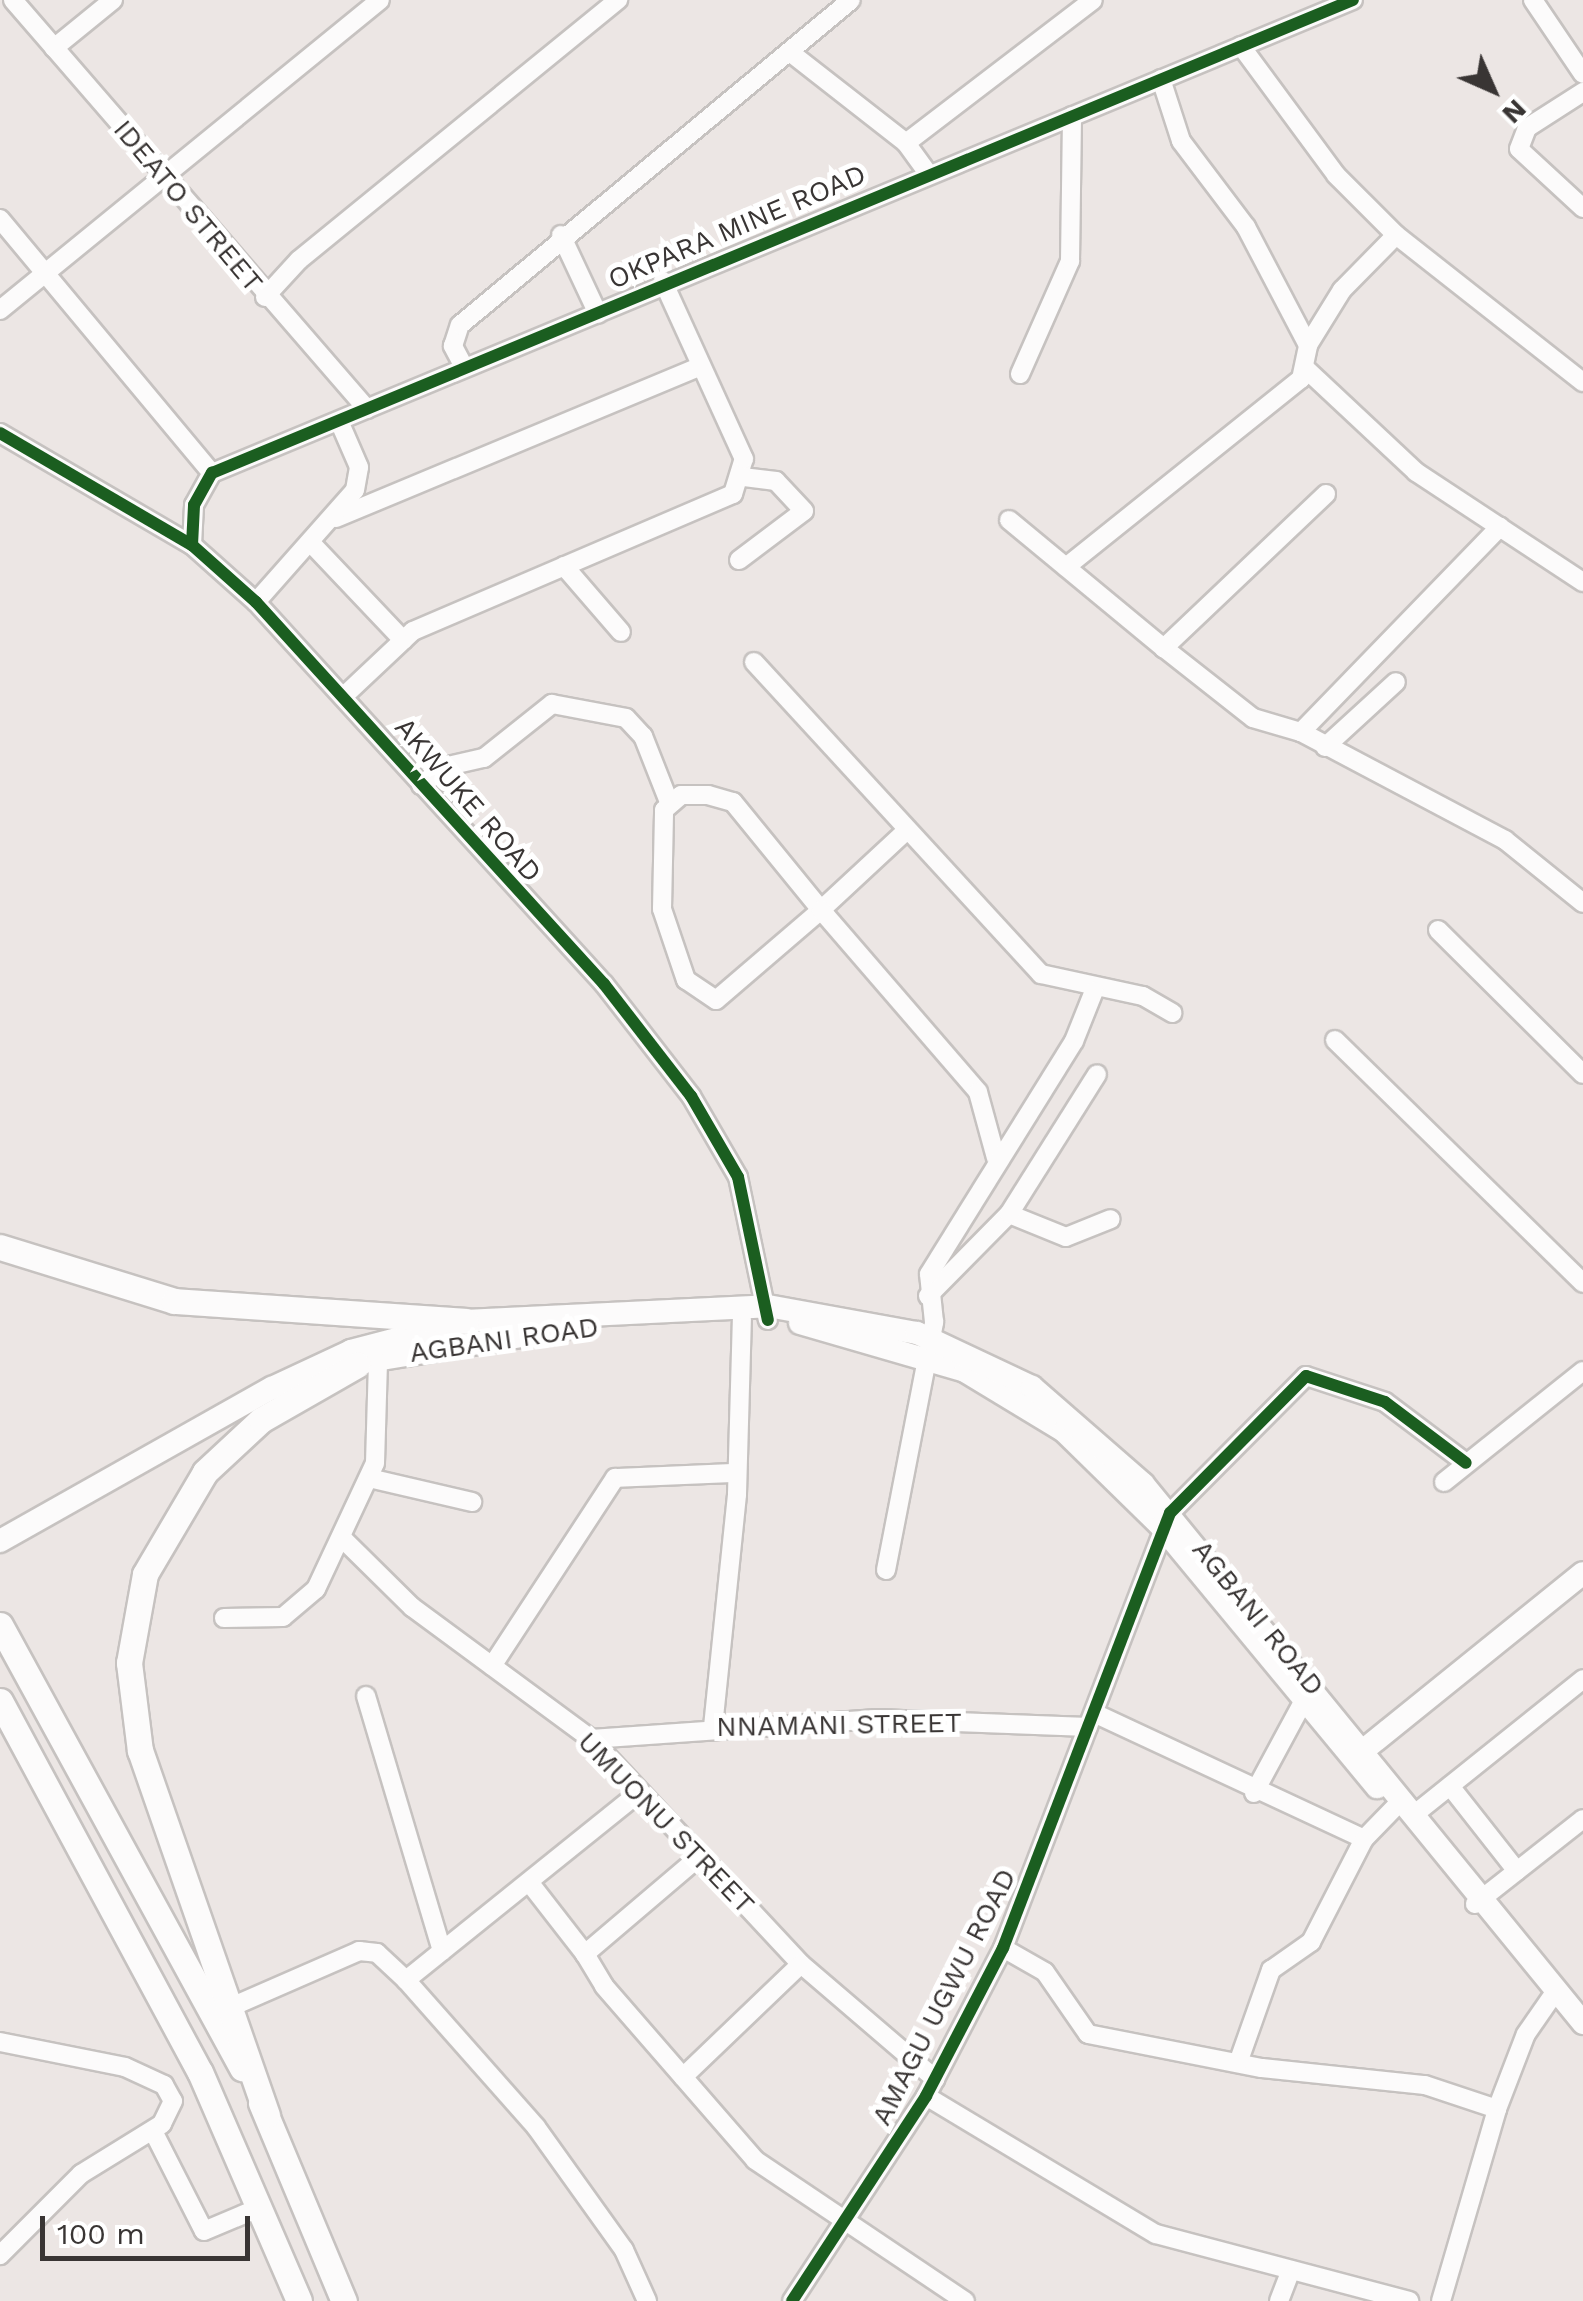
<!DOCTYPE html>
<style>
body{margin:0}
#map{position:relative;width:1583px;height:2301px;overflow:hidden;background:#ece6e4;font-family:"Work Sans",sans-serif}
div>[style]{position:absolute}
.roads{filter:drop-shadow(2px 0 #c6c2c0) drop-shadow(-2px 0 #c6c2c0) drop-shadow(0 2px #c6c2c0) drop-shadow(0 -2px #c6c2c0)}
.minor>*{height:18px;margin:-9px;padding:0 9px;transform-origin:9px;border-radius:9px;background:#fcfbfb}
.major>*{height:22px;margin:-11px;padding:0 11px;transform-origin:11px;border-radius:11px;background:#fcfbfb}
.highway>*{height:25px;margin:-12.5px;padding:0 12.5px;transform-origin:12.5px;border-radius:12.5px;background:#fcfbfb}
.cycleway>*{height:12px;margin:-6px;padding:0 6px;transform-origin:6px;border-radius:6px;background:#1b5e20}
span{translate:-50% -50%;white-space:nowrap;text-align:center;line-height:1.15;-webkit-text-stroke:10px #fff;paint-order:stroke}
.street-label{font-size:28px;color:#393534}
.north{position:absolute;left:1443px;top:40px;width:100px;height:100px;-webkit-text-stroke:8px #fff;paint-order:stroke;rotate:135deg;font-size:28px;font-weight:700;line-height:40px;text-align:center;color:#393534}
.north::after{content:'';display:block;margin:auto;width:35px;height:45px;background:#393534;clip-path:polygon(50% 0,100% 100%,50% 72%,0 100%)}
.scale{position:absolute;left:40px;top:2216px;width:210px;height:45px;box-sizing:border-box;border:5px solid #393534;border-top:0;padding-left:12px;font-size:30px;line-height:35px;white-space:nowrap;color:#393534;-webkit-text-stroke:8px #fff;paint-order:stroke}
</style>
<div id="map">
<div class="roads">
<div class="minor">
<i style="left:13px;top:0;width:541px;rotate:49.12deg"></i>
<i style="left:1533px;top:0;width:89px;rotate:56deg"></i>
<i style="left:1241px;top:46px;width:160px;rotate:53.6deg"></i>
<i style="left:1336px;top:175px;width:85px;rotate:45deg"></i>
<i style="left:1396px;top:235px;width:238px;rotate:38.2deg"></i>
<i style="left:54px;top:48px;width:76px;rotate:-39.1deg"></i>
<i style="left:791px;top:53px;width:146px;rotate:38deg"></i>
<i style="left:906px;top:143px;width:37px;rotate:54deg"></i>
<i style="left:1161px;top:79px;width:65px;rotate:72.1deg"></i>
<i style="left:1181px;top:141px;width:108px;rotate:52.9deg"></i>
<i style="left:1246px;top:227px;width:133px;rotate:62.3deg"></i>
<i style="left:1583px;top:92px;width:67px;rotate:147.3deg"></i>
<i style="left:1527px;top:128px;width:22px;rotate:111deg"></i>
<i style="left:1519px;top:149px;width:87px;rotate:42.7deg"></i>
<i style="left:906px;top:143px;width:235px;rotate:-37.4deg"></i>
<i style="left:0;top:219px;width:331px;rotate:50.2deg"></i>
<i style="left:561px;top:235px;width:87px;rotate:64.9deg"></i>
<i style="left:265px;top:297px;width:50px;rotate:-47.4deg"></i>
<i style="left:299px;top:260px;width:412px;rotate:-39.2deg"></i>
<i style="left:0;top:310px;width:490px;rotate:-39.2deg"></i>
<i style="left:464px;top:367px;width:24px;rotate:-118deg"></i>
<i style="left:453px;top:346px;width:22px;rotate:-72deg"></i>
<i style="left:460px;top:325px;width:508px;rotate:-39.73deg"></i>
<i style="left:1305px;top:368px;width:152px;rotate:43.1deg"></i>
<i style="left:1416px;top:472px;width:200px;rotate:33.4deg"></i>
<i style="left:1020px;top:374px;width:124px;rotate:-66.1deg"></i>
<i style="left:1070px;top:261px;width:145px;rotate:-89.2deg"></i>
<i style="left:0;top:433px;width:222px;rotate:30.3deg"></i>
<i style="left:192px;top:545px;width:86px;rotate:41.7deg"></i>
<i style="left:256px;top:602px;width:517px;rotate:47.67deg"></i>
<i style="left:604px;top:984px;width:142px;rotate:52.2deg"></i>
<i style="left:691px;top:1096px;width:94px;rotate:59.9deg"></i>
<i style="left:738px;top:1177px;width:146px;rotate:78.2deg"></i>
<i style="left:1326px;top:494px;width:224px;rotate:136.5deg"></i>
<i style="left:1164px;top:648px;width:113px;rotate:38.2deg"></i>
<i style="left:1253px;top:718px;width:50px;rotate:16.3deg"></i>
<i style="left:1301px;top:732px;width:231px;rotate:27.9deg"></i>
<i style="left:1505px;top:840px;width:100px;rotate:38.9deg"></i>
<i style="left:336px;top:518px;width:395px;rotate:-22.6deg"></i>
<i style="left:1009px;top:520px;width:201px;rotate:39.6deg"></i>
<i style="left:311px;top:543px;width:134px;rotate:46.5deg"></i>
<i style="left:192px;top:545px;width:40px;rotate:-87.1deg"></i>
<i style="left:194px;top:505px;width:37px;rotate:-61deg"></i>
<i style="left:212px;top:473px;width:1235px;rotate:-22.52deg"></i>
<i style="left:739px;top:560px;width:81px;rotate:-37deg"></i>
<i style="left:804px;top:511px;width:41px;rotate:-133deg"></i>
<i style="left:776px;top:481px;width:34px;rotate:-173deg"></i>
<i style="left:564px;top:566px;width:87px;rotate:49.2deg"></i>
<i style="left:1066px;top:567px;width:301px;rotate:-38.7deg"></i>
<i style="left:1301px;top:379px;width:35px;rotate:-78deg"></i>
<i style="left:1308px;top:345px;width:65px;rotate:-58.3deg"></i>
<i style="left:1342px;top:290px;width:77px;rotate:-45.5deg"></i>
<i style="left:256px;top:602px;width:149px;rotate:-48.5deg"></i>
<i style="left:355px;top:490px;width:23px;rotate:-80deg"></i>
<i style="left:359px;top:467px;width:50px;rotate:-113.5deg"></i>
<i style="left:754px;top:662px;width:424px;rotate:47.4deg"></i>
<i style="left:1041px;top:974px;width:104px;rotate:12.2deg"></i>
<i style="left:1143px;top:996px;width:34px;rotate:30deg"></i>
<i style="left:345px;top:695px;width:93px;rotate:-43.3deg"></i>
<i style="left:413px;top:631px;width:348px;rotate:-23.2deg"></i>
<i style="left:733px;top:494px;width:37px;rotate:-73deg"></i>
<i style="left:744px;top:459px;width:196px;rotate:-114.5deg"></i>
<i style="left:1301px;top:732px;width:286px;rotate:-45.9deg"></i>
<i style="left:1325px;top:747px;width:96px;rotate:-42.5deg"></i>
<i style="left:421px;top:785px;width:33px;rotate:-35deg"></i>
<i style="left:448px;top:766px;width:37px;rotate:-13deg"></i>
<i style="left:484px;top:758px;width:87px;rotate:-38.5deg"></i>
<i style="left:552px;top:704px;width:75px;rotate:10.7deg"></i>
<i style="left:626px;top:718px;width:25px;rotate:47deg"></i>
<i style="left:643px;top:736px;width:71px;rotate:68.5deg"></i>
<i style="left:708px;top:795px;width:26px;rotate:16deg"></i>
<i style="left:733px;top:802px;width:139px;rotate:50.8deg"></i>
<i style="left:821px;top:910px;width:138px;rotate:139.4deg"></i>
<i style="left:716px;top:1000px;width:36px;rotate:-146deg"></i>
<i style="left:686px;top:980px;width:75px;rotate:-108.7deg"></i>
<i style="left:662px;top:909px;width:99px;rotate:-88.8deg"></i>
<i style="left:664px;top:810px;width:23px;rotate:-41deg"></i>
<i style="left:681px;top:795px;width:27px"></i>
<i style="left:906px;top:831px;width:116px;rotate:137.1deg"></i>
<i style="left:821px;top:910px;width:240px;rotate:49.2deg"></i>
<i style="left:978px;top:1092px;width:68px;rotate:74.7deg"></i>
<i style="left:1438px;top:930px;width:204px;rotate:44.8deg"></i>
<i style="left:1335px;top:1040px;width:347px;rotate:44.4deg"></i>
<i style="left:1009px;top:1214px;width:61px;rotate:22deg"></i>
<i style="left:1066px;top:1237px;width:48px;rotate:-21.8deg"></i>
<i style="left:928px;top:1296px;width:115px;rotate:-45.4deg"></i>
<i style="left:1009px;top:1214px;width:165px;rotate:-57.8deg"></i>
<i style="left:369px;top:1478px;width:106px;rotate:13.1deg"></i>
<i style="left:1444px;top:1482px;width:178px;rotate:-38.6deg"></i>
<i style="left:343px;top:1539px;width:97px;rotate:44.6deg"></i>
<i style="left:412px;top:1607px;width:222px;rotate:36.4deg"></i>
<i style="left:591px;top:1739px;width:308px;rotate:47deg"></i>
<i style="left:801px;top:1964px;width:177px;rotate:40.6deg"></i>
<i style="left:886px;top:1570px;width:253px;rotate:-79deg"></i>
<i style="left:934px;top:1322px;width:48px;rotate:-95.9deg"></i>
<i style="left:929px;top:1274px;width:274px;rotate:-58.1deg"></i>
<i style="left:1074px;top:1041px;width:54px;rotate:-68.2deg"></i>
<i style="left:224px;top:1618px;width:59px;rotate:-1deg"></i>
<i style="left:283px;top:1617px;width:43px;rotate:-40.3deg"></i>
<i style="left:316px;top:1589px;width:139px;rotate:-64.9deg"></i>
<i style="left:375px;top:1463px;width:104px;rotate:-88.3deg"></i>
<i style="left:492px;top:1666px;width:225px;rotate:-56.8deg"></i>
<i style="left:615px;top:1478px;width:120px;rotate:-2.4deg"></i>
<i style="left:366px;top:1696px;width:266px;rotate:73.4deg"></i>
<i style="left:1094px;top:1713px;width:298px;rotate:25deg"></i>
<i style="left:713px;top:1727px;width:234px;rotate:-84.1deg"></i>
<i style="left:737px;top:1494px;width:175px;rotate:-88.4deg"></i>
<i style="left:591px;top:1739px;width:287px;rotate:-4deg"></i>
<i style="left:877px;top:1719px;width:211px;rotate:2.2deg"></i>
<i style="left:1450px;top:1786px;width:108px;rotate:51.8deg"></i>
<i style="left:1254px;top:1793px;width:106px;rotate:-61.7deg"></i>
<i style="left:1416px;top:1813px;width:214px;rotate:-38.7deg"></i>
<i style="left:699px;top:1857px;width:150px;rotate:139.6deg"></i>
<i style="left:585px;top:1954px;width:37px;rotate:59deg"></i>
<i style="left:604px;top:1986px;width:230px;rotate:49deg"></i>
<i style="left:755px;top:2160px;width:253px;rotate:33.9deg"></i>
<i style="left:529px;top:1882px;width:91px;rotate:52.1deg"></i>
<i style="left:1475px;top:1904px;width:137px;rotate:-38.2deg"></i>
<i style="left:1003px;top:1948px;width:48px;rotate:29.7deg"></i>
<i style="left:1045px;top:1972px;width:75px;rotate:55.3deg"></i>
<i style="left:1088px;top:2034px;width:177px;rotate:11.1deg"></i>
<i style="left:1262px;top:2068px;width:164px;rotate:6deg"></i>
<i style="left:1425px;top:2085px;width:76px;rotate:18.4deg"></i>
<i style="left:406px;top:1980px;width:196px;rotate:48.5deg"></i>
<i style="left:536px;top:2127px;width:151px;rotate:54.4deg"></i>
<i style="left:624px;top:2250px;width:56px;rotate:65.7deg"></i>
<i style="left:231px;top:2007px;width:140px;rotate:-23.6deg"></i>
<i style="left:359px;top:1951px;width:18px;rotate:6deg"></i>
<i style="left:377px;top:1953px;width:40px;rotate:43deg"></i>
<i style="left:406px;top:1980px;width:295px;rotate:-38.8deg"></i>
<i style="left:0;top:2042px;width:127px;rotate:11.3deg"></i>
<i style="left:125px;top:2067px;width:43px;rotate:24.8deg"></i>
<i style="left:164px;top:2085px;width:18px;rotate:61deg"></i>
<i style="left:173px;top:2101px;width:25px;rotate:116deg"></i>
<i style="left:162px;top:2124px;width:95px;rotate:148.3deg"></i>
<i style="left:81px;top:2174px;width:115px;rotate:135deg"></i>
<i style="left:1238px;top:2063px;width:99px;rotate:-70.5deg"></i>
<i style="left:1271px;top:1970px;width:49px;rotate:-35deg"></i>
<i style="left:1311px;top:1942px;width:116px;rotate:-62.8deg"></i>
<i style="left:1364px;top:1839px;width:45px;rotate:-45.9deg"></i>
<i style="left:683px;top:2077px;width:163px;rotate:-43.8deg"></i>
<i style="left:926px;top:2096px;width:268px;rotate:31deg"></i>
<i style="left:1156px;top:2234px;width:262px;rotate:14.8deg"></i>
<i style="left:153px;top:2131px;width:112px;rotate:63deg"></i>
<i style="left:204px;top:2231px;width:62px;rotate:-22.8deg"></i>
<i style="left:792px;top:2301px;width:245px;rotate:-56.8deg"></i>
<i style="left:926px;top:2096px;width:167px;rotate:-62.5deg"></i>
<i style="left:1003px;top:1948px;width:466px;rotate:-69deg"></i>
<i style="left:1170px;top:1513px;width:193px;rotate:-45.2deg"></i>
<i style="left:1306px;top:1376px;width:83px;rotate:18.2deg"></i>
<i style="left:1385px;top:1402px;width:101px;rotate:37deg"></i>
<i style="left:1279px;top:2301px;width:33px;rotate:-69deg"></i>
<i style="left:1441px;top:2301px;width:200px;rotate:-73.7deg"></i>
<i style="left:1497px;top:2109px;width:80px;rotate:-68.9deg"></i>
<i style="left:1526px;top:2034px;width:44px;rotate:-55.2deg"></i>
</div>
<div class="major">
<i style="left:800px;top:1323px;width:172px;rotate:16.2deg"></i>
<i style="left:965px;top:1371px;width:116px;rotate:31.2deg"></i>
<i style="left:1064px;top:1431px;width:136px;rotate:44.4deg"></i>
<i style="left:1161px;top:1526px;width:339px;rotate:50.4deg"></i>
<i style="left:344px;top:1365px;width:222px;rotate:-9.3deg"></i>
<i style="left:0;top:1541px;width:312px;rotate:-29.4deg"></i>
<i style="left:272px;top:1388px;width:87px;rotate:-25.1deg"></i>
<i style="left:351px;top:1351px;width:118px;rotate:-14.7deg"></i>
<i style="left:465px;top:1321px;width:303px;rotate:-2.8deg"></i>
<i style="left:768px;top:1306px;width:151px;rotate:10.3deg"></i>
<i style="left:917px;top:1333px;width:127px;rotate:25.2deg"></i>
<i style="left:1032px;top:1387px;width:147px;rotate:41.1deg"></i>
<i style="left:1143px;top:1484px;width:696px;rotate:50.77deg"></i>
<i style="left:1365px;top:1749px;width:280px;rotate:-38.9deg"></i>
</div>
<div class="highway">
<i style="left:0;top:1247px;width:182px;rotate:17.2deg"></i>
<i style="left:174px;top:1301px;width:292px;rotate:3.9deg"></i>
<i style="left:0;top:1625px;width:505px;rotate:61.35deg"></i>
<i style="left:0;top:1701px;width:421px;rotate:61.7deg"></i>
<i style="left:200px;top:2072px;width:249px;rotate:66.6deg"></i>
<i style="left:261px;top:2103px;width:215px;rotate:67.3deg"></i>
<i style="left:267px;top:2115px;width:386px;rotate:-109.2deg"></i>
<i style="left:140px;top:1751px;width:89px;rotate:-97.1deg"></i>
<i style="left:129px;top:1663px;width:90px;rotate:-79.8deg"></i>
<i style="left:145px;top:1574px;width:118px;rotate:-59.5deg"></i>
<i style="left:205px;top:1472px;width:76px;rotate:-42.9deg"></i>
<i style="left:261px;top:1420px;width:111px;rotate:-29.8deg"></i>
</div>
</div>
<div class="cycleway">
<i style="left:0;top:433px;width:222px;rotate:30.3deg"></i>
<i style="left:192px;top:545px;width:86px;rotate:41.7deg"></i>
<i style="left:256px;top:602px;width:517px;rotate:47.67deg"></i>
<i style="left:604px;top:984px;width:142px;rotate:52.2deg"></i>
<i style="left:691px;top:1096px;width:94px;rotate:59.9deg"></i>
<i style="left:738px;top:1177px;width:146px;rotate:78.2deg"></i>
<i style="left:192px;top:545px;width:40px;rotate:-87.1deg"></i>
<i style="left:194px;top:505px;width:37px;rotate:-61deg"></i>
<i style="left:212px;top:473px;width:1235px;rotate:-22.52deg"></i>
<i style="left:792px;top:2301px;width:245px;rotate:-56.8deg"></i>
<i style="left:926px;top:2096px;width:167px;rotate:-62.5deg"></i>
<i style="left:1003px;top:1948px;width:466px;rotate:-69deg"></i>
<i style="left:1170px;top:1513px;width:193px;rotate:-45.2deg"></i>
<i style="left:1306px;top:1376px;width:83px;rotate:18.2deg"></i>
<i style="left:1385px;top:1402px;width:101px;rotate:37deg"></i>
</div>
<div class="street-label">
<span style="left:188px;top:206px;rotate:50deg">IDEATO STREET</span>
<span style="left:737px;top:227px;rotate:-23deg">OKPARA MINE ROAD</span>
<span style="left:468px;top:800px;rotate:49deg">AKWUKE ROAD</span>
<span style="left:504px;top:1340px;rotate:-8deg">AGBANI ROAD</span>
<span style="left:1258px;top:1618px;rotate:51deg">AGBANI ROAD</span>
<span style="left:839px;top:1725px;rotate:-1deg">NNAMANI STREET</span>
<span style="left:666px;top:1823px;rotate:46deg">UMUONU STREET</span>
<span style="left:944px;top:1997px;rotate:-63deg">AMAGU UGWU ROAD</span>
</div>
<div class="north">N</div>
<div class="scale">100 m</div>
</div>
